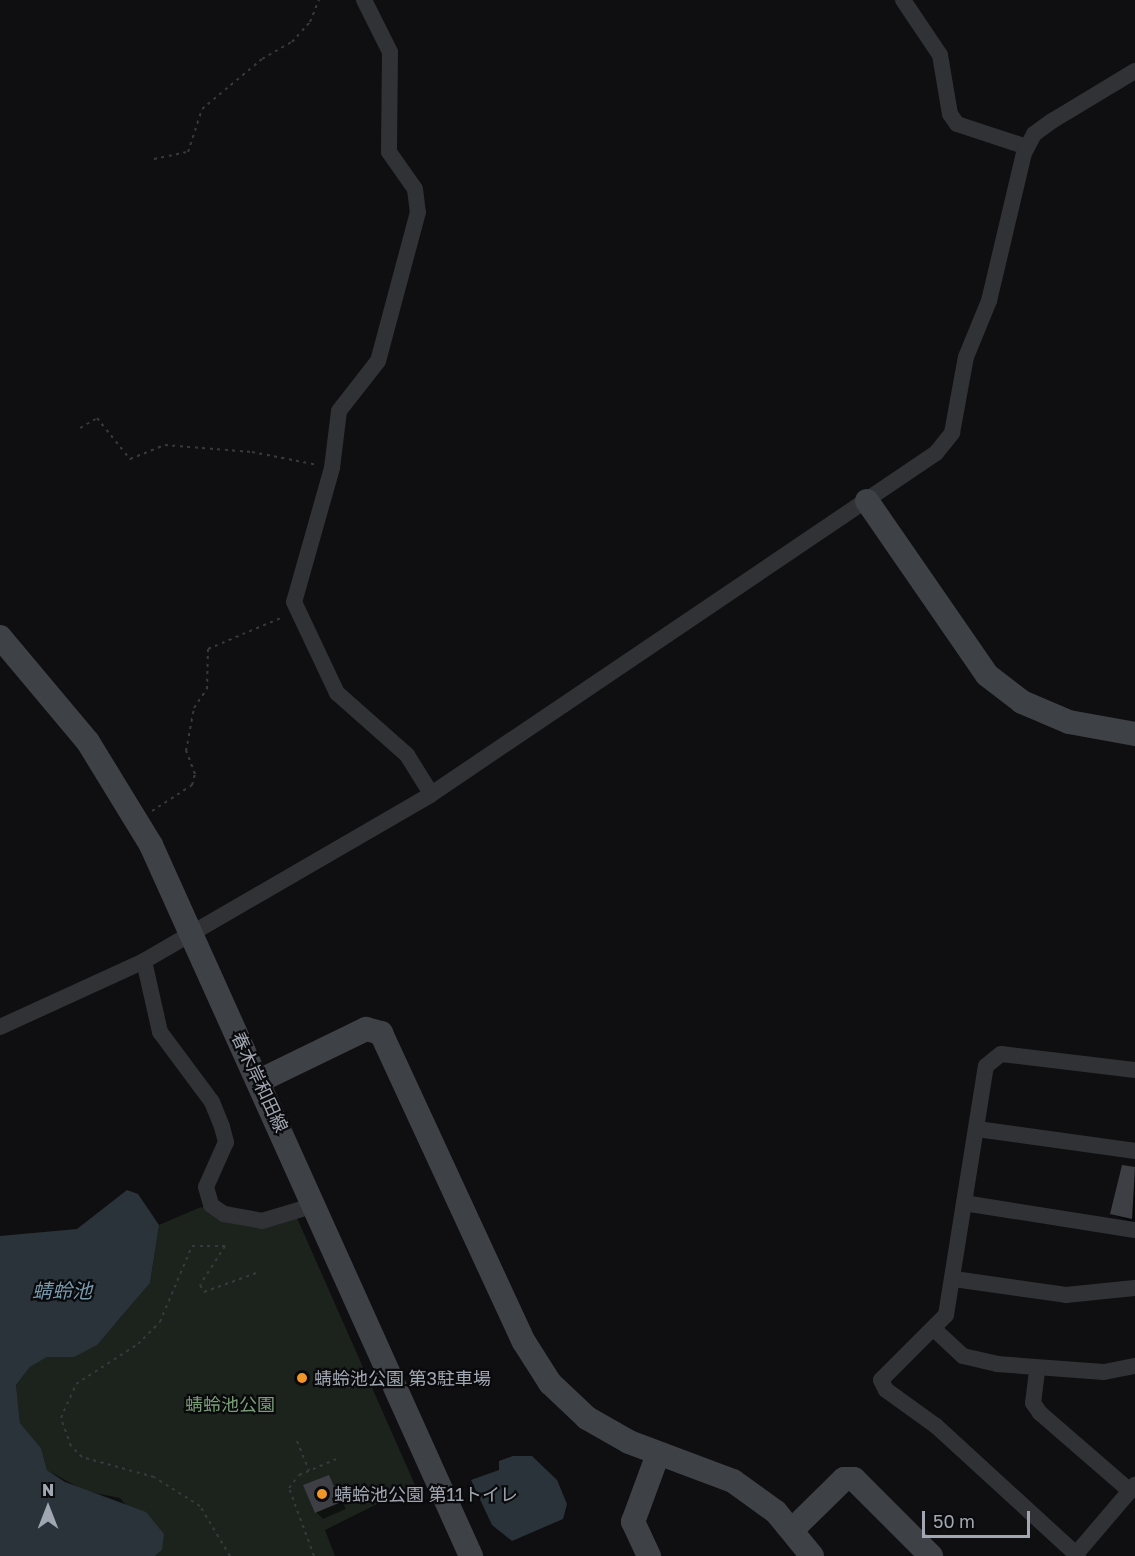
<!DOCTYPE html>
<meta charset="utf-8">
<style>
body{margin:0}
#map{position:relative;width:1135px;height:1556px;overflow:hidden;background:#0f0f11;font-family:"Golos Text","Noto Sans JP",sans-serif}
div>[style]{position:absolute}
.green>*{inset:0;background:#1c231c}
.water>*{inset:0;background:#293339}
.shadow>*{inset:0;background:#0007}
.building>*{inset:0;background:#3e3f44}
.path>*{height:2px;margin-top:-1px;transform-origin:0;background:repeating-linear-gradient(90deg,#36393d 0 3px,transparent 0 7.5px)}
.street>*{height:16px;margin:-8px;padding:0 8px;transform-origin:8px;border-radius:8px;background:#303236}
.secondary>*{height:24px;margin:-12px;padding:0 12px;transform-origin:12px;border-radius:12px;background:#3e4146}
.dots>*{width:16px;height:16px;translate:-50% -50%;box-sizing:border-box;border:3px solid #0a0a0c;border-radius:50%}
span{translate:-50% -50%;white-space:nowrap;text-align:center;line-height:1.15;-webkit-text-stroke:4.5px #0a0a0c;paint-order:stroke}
.street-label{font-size:18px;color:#a0a7b2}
.poi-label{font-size:18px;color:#a0a7b2}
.left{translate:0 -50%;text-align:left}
.park-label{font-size:18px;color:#799d77}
.water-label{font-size:20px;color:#769aae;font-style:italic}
.north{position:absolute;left:18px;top:1478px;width:60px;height:60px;-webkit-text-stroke:4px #0a0a0c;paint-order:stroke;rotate:0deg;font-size:16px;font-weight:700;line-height:24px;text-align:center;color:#a0a7b2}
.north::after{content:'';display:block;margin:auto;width:21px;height:27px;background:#a0a7b2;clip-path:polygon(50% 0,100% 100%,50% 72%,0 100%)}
.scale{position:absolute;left:922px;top:1511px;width:108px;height:27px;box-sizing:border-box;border:3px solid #a0a7b2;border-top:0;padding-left:8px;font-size:18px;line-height:21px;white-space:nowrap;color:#a0a7b2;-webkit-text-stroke:4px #0a0a0c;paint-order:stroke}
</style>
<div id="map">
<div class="green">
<i style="clip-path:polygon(201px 1207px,226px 1220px,297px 1218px,415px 1485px,325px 1530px,335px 1556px,155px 1556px,162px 1550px,120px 1498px,85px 1491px,47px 1470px,41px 1448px,20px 1423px,16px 1385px,30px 1367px,47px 1357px,74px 1357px,116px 1323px,150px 1283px,159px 1225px)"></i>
</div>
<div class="water">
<i style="clip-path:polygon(127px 1190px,138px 1194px,159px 1225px,150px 1283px,97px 1345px,74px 1357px,47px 1357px,30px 1367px,16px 1385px,20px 1423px,41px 1448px,47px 1470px,65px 1482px,146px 1512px,164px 1534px,162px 1550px,155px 1556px,0 1556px,0 1236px,77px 1229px)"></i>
<i style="clip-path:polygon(513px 1456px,532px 1456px,557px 1480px,567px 1504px,563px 1519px,512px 1541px,492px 1525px,471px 1480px,499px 1470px,499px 1461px)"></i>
</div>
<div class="shadow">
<i style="clip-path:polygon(1123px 1167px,1135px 1168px,1135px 1224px,1112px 1214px)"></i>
<i style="clip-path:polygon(329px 1476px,346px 1509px,323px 1519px,316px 1512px)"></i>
</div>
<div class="building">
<i style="clip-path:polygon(1122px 1165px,1135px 1167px,1132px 1219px,1110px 1214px)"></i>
<i style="clip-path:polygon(329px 1475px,341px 1502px,315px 1513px,303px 1485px)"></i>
</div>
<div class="path">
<i style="left:154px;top:159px;width:35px;rotate:-12deg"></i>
<i style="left:188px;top:152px;width:45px;rotate:-72deg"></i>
<i style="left:202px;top:109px;width:78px;rotate:-39.8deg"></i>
<i style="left:262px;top:59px;width:34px;rotate:-30deg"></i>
<i style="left:292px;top:42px;width:27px;rotate:-48deg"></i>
<i style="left:310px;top:22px;width:24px;rotate:-68deg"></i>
<i style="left:80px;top:428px;width:20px;rotate:-30deg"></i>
<i style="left:97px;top:418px;width:53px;rotate:51.2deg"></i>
<i style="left:130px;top:459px;width:38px;rotate:-22deg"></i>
<i style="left:165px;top:445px;width:87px;rotate:4.6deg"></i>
<i style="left:252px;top:452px;width:67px;rotate:11.1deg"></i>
<i style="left:152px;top:811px;width:48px;rotate:-33deg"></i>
<i style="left:192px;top:785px;width:11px;rotate:-75deg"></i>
<i style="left:195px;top:774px;width:25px;rotate:-111deg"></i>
<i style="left:186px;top:751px;width:44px;rotate:-79.5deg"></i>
<i style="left:194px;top:708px;width:23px;rotate:-56deg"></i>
<i style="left:207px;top:689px;width:40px;rotate:-88.6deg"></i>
<i style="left:208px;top:649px;width:82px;rotate:-23.1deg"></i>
<i style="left:297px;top:1441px;width:32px;rotate:68deg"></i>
<i style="left:230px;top:1556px;width:58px;rotate:-121deg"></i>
<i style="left:200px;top:1506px;width:54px;rotate:-147.8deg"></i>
<i style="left:154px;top:1477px;width:75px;rotate:-164.5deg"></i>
<i style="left:82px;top:1457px;width:16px;rotate:-135deg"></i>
<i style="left:71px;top:1446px;width:30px;rotate:-110deg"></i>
<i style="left:61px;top:1418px;width:37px;rotate:-66deg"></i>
<i style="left:76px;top:1384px;width:74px;rotate:-32.8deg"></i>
<i style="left:138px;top:1344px;width:31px;rotate:-45deg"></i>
<i style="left:160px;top:1322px;width:82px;rotate:-67.2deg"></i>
<i style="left:192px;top:1246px;width:33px"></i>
<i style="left:225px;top:1246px;width:46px;rotate:122.7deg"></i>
<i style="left:200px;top:1285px;width:8px;rotate:60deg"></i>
<i style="left:204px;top:1292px;width:59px;rotate:-20deg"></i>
<i style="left:314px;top:1556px;width:72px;rotate:-110.2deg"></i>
<i style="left:289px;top:1488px;width:16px;rotate:-52deg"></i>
<i style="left:299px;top:1475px;width:43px;rotate:-23deg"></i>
</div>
<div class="street">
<i style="left:364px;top:0;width:58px;rotate:63.4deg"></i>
<i style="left:390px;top:52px;width:100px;rotate:90.6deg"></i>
<i style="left:389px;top:152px;width:45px;rotate:54.9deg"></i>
<i style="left:415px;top:189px;width:23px;rotate:83deg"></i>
<i style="left:418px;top:212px;width:154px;rotate:105deg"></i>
<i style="left:378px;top:361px;width:63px;rotate:128deg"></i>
<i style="left:339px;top:411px;width:57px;rotate:97deg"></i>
<i style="left:332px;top:468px;width:139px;rotate:105.8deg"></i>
<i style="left:294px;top:602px;width:101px;rotate:64.7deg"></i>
<i style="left:337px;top:693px;width:94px;rotate:41.5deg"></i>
<i style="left:407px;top:755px;width:40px;rotate:58deg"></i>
<i style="left:903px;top:0;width:66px;rotate:56.1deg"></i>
<i style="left:940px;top:55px;width:60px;rotate:80.4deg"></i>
<i style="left:950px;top:114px;width:12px;rotate:55deg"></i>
<i style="left:957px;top:124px;width:74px;rotate:18.2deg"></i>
<i style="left:144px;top:961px;width:73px;rotate:77.3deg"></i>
<i style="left:160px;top:1032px;width:87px;rotate:53.4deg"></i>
<i style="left:212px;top:1102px;width:27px;rotate:68deg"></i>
<i style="left:222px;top:1127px;width:16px;rotate:75deg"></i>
<i style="left:226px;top:1142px;width:49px;rotate:114deg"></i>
<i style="left:206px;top:1187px;width:19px;rotate:74deg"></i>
<i style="left:211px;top:1205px;width:16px;rotate:35deg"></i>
<i style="left:224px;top:1214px;width:39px;rotate:10deg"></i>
<i style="left:262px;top:1221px;width:55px;rotate:-16.8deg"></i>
<i style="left:0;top:1027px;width:158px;rotate:-24.6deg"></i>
<i style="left:144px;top:961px;width:331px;rotate:-30.1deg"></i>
<i style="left:430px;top:795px;width:611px;rotate:-34.05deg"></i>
<i style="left:936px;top:453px;width:26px;rotate:-51deg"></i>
<i style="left:952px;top:433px;width:77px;rotate:-79.6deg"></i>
<i style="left:966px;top:357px;width:61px;rotate:-67.7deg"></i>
<i style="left:989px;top:301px;width:152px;rotate:-76.7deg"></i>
<i style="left:1024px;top:153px;width:21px;rotate:-62deg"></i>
<i style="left:1034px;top:134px;width:22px;rotate:-36deg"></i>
<i style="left:1052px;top:121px;width:97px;rotate:-31.1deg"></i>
<i style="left:977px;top:1129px;width:160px;rotate:7.9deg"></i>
<i style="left:964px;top:1203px;width:173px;rotate:9deg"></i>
<i style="left:954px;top:1279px;width:113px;rotate:8.1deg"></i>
<i style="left:1066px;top:1295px;width:69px;rotate:-5.8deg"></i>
<i style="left:935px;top:1330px;width:38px;rotate:43deg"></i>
<i style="left:963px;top:1356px;width:35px;rotate:13deg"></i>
<i style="left:997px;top:1364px;width:107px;rotate:4.3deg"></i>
<i style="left:1104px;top:1372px;width:32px;rotate:-11deg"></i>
<i style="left:1037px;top:1371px;width:32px;rotate:97deg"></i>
<i style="left:1033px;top:1403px;width:12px;rotate:55deg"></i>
<i style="left:1040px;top:1413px;width:119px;rotate:40.9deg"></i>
<i style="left:1076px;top:1554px;width:91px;rotate:-49.5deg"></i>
<i style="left:1078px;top:1556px;width:193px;rotate:-137.5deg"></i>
<i style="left:936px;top:1426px;width:62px;rotate:-144.2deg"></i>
<i style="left:886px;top:1390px;width:11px;rotate:-117deg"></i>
<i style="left:881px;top:1380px;width:92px;rotate:-45deg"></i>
<i style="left:946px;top:1315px;width:252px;rotate:-80.9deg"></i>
<i style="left:986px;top:1066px;width:19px;rotate:-39deg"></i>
<i style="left:1001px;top:1054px;width:135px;rotate:6.8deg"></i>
</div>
<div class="secondary">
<i style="left:867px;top:501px;width:211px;rotate:55.4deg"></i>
<i style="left:987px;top:675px;width:44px;rotate:37.6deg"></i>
<i style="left:1022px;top:702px;width:51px;rotate:23.1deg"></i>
<i style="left:1069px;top:722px;width:67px;rotate:10.3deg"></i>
<i style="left:0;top:637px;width:137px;rotate:50deg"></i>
<i style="left:88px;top:742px;width:121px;rotate:58.5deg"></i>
<i style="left:151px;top:845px;width:780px;rotate:65.77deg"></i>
<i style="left:261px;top:1080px;width:117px;rotate:-25.9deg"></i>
<i style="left:366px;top:1029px;width:16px;rotate:15deg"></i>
<i style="left:381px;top:1033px;width:340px;rotate:65.2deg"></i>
<i style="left:524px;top:1342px;width:49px;rotate:57.6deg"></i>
<i style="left:550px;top:1383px;width:51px;rotate:43.4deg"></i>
<i style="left:587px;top:1418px;width:48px;rotate:29.7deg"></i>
<i style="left:629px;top:1442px;width:111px;rotate:20.6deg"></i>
<i style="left:733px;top:1481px;width:53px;rotate:35.8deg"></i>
<i style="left:776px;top:1512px;width:57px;rotate:50.7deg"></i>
<i style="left:792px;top:1530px;width:73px;rotate:-44.4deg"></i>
<i style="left:844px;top:1479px;width:10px"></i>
<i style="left:854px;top:1479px;width:109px;rotate:45deg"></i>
<i style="left:649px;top:1556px;width:38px;rotate:-115deg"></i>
<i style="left:633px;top:1522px;width:72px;rotate:-69.8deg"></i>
</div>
<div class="dots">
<i style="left:302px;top:1378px;background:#f19727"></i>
<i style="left:322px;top:1494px;background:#f19727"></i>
</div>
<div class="street-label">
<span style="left:260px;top:1082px;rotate:65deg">春木岸和田線</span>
</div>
<div class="poi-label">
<span class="left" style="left:314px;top:1378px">蜻蛉池公園 第3駐車場</span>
<span class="left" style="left:334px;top:1494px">蜻蛉池公園 第11トイレ</span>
</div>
<div class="park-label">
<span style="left:230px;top:1404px">蜻蛉池公園</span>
</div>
<div class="water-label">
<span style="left:62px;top:1290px">蜻蛉池</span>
</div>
<div class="north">N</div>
<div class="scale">50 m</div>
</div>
